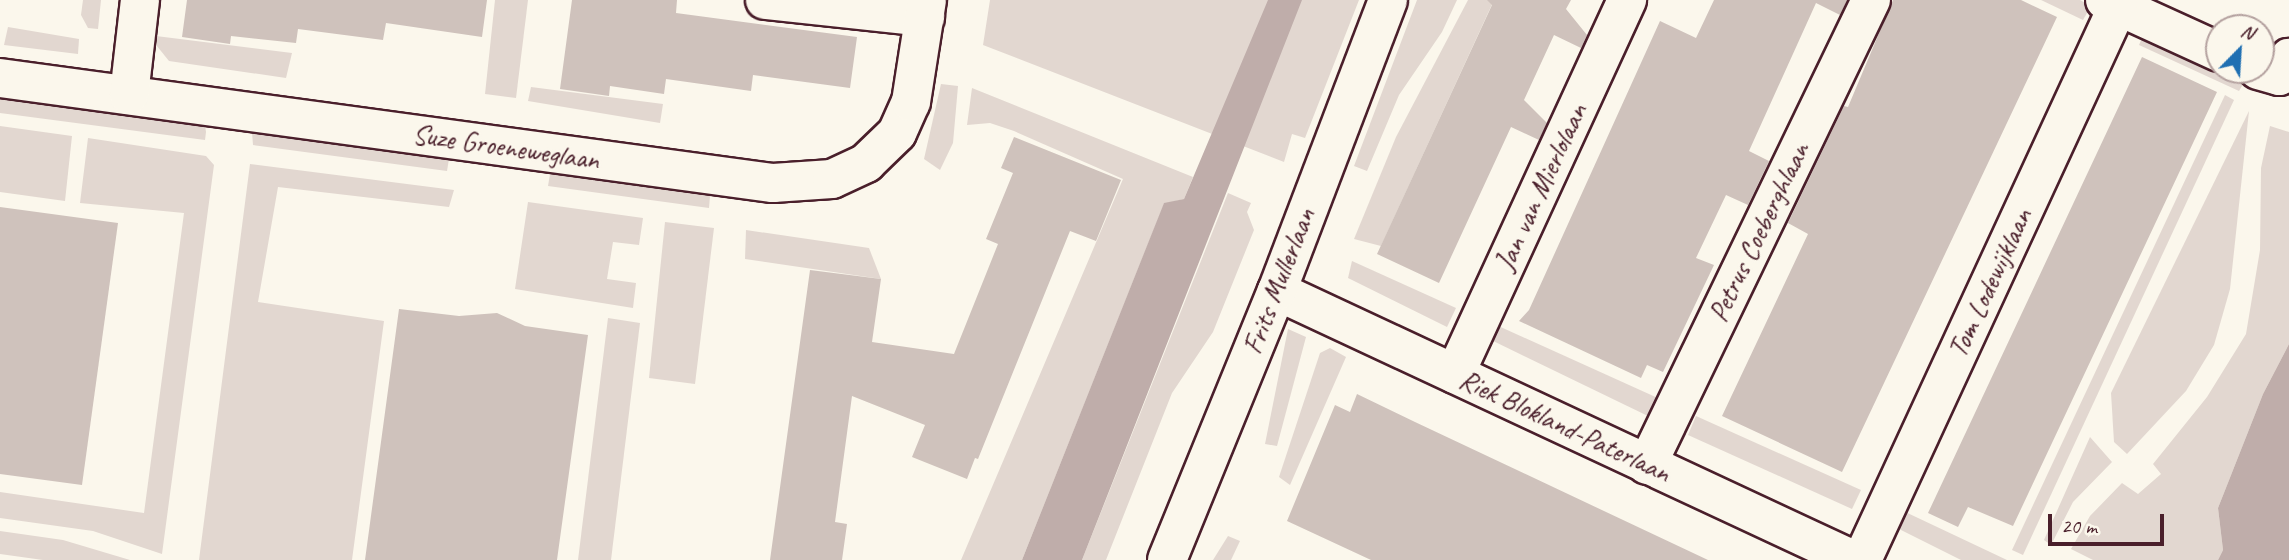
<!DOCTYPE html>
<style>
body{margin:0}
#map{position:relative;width:2289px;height:560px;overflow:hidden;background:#fbf7ec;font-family:Caveat,sans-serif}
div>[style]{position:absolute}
.green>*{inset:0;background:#e2d7d0}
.water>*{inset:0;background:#bfadaa}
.building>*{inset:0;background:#cfc2bc}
.roads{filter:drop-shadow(2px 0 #4a1f2b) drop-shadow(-2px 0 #4a1f2b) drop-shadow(0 2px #4a1f2b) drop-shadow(0 -2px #4a1f2b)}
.street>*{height:38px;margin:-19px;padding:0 19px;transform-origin:19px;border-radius:19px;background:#fbf7ec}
span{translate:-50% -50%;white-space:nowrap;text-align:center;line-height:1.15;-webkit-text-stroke:5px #fbf7ec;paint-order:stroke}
.street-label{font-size:28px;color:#4a1f2b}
.north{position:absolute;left:2205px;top:14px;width:70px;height:70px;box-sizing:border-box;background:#fbf7ec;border:2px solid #b4a19f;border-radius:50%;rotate:24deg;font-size:19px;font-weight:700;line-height:28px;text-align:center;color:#4a1f2b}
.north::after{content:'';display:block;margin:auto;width:24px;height:32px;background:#1f6fb2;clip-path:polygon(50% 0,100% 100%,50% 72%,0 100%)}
.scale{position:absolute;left:2048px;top:514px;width:116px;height:32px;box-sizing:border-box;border:4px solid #4a1f2b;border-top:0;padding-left:9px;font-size:21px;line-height:24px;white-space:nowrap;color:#4a1f2b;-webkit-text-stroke:5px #fbf7ec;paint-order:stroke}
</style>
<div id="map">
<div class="green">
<i style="clip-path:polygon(83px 0,101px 0,98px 29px,88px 28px,81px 15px)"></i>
<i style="clip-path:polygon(495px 0,528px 0,516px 98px,485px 94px)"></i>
<i style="clip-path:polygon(990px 0,1359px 0,1305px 138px,1292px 134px,1284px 162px,983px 45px)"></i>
<i style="clip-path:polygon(1417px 0,1457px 0,1442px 32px,1399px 95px,1367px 171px,1354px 166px)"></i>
<i style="clip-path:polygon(1468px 0,1494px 0,1381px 246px,1354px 239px,1396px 137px)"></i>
<i style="clip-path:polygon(2041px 0,2080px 0,2091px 6px,2083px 20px)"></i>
<i style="clip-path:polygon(8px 27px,79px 39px,78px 54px,4px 45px)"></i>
<i style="clip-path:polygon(2146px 29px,2219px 70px,2248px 76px,2239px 91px,2139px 45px)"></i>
<i style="clip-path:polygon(148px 35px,292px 53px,286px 78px,169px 61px)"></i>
<i style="clip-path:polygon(941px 84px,958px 86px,953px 143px,940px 170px,924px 159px)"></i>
<i style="clip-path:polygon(531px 87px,663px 104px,660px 123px,528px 101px)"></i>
<i style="clip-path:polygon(972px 88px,1193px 177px,1184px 199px,1164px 204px,1022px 560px,961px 560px,1123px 179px,1014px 131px,990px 123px,967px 125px)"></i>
<i style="clip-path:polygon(2225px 95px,2234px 100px,2023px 555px,2012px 550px)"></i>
<i style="clip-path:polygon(0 98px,205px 125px,206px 132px,205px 140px,0 113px)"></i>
<i style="clip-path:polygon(2249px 111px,2230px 289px,2214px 345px,2186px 391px,2127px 454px,2114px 442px,2111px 393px)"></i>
<i style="clip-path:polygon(0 126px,72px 136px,65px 201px,0 192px)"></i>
<i style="clip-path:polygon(2270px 126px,2289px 132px,2289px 344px,2263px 394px,2218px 508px,2223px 550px,2218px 560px,2093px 560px,2071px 549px,2090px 516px,2122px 483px,2138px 494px,2161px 474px,2153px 464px,2207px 397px,2246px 334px,2260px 250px,2261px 168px)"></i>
<i style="clip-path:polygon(252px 132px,449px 159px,447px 171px,253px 145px)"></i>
<i style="clip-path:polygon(88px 138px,206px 156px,214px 165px,162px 554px,93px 531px,0 518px,0 492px,144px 513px,184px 213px,80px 203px)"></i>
<i style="clip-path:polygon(250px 164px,454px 190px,449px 207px,278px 187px,258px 302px,384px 321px,352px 560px,199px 560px)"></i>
<i style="clip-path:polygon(550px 174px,710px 196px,709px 208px,548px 186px)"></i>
<i style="clip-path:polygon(1228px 193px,1251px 203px,1247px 212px,1254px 230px,1213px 332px,1172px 393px,1106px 560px,1082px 560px)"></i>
<i style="clip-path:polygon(528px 202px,643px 218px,639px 245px,613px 242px,607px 279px,636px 283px,633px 308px,515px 289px)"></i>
<i style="clip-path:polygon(665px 222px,714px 228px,695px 384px,649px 378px)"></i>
<i style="clip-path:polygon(746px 230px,869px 248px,881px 279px,745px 259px)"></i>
<i style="clip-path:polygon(1352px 261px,1456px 308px,1447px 327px,1348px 278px)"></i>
<i style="clip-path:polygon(608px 318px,640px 323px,611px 560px,578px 560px)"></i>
<i style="clip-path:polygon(1494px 324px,1660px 399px,1650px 417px,1485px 337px)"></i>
<i style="clip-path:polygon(1288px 329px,1306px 337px,1277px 446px,1265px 444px)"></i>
<i style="clip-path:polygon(1330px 348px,1346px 357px,1290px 485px,1279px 477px,1320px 353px)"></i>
<i style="clip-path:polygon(1696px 416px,1861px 490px,1852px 509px,1688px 435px)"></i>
<i style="clip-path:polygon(2090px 437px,2112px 462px,2073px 502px,2051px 545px,2044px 540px)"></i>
<i style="clip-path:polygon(1899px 509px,2007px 560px,1961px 560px,1891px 525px)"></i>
<i style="clip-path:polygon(0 531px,63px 540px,130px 560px,43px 560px,0 554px)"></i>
<i style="clip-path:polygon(1228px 536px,1240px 541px,1231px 560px,1213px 560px)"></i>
</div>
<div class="water">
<i style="clip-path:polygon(1268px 0,1302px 0,1082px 560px,1022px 560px,1164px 203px,1184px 199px)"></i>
<i style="clip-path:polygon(2289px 344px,2289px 560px,2218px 560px,2223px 550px,2218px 508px,2263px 394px)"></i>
</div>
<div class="building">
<i style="clip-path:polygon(187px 0,487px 0,482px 37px,386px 23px,383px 40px,298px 29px,296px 43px,231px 36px,230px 44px,182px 37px)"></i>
<i style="clip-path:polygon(572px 0,677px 0,676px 13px,857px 37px,850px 88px,753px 75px,751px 91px,666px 79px,664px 94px,610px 86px,609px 96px,560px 89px)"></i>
<i style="clip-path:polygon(1487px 0,1571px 0,1566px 9px,1587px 35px,1581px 48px,1554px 35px,1524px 100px,1547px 123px,1539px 140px,1511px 127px,1439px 283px,1377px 254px,1492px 5px)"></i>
<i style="clip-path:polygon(1714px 0,1847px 0,1840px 15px,1816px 3px,1749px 151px,1769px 161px,1748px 205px,1726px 195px,1696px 258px,1714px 265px,1663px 372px,1647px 365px,1641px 378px,1519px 321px,1529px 310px,1660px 21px,1696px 38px)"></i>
<i style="clip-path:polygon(1893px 0,2021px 0,2057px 17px,1842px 472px,1722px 416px,1808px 234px,1788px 223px,1844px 106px,1848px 107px)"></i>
<i style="clip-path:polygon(2142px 57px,2217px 92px,2013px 526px,1968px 507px,1958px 527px,1928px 513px)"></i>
<i style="clip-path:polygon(1014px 137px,1121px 180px,1096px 241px,1070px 231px,978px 459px,975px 458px,967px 479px,912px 457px,925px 425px,852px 396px,835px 522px,847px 524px,842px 560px,770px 560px,810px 270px,881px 279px,872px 342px,954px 354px,998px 244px,986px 239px,1013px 173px,1001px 168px)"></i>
<i style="clip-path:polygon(0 207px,118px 223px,82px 485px,0 474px)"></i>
<i style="clip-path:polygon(399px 309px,459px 316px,497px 313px,525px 326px,588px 335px,557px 560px,365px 560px)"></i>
<i style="clip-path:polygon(1357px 394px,1415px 422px,1708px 560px,1371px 560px,1287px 521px,1335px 405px,1350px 412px)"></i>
</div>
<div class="roads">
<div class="street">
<i style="left:765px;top:0;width:161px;rotate:6.1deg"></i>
<i style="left:2105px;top:0;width:125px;rotate:24.5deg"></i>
<i style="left:2258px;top:70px;width:22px;rotate:16deg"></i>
<i style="left:2279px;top:76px;width:21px;rotate:-61deg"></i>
<i style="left:0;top:78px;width:780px;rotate:7.74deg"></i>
<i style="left:773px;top:183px;width:59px;rotate:-3.9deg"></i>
<i style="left:832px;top:179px;width:38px;rotate:-25deg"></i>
<i style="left:866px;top:163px;width:43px;rotate:-44.1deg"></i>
<i style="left:897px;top:133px;width:34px;rotate:-66deg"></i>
<i style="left:911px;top:102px;width:103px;rotate:-81.1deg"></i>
<i style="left:129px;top:95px;width:96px;rotate:-83.4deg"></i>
<i style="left:1277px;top:291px;width:636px;rotate:25.03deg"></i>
<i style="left:1455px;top:374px;width:412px;rotate:-65.3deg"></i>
<i style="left:1647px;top:465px;width:516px;rotate:-64.28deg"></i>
<i style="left:1167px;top:560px;width:291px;rotate:-67.8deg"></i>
<i style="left:1277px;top:291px;width:311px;rotate:-69.1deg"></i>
<i style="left:1862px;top:560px;width:610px;rotate:-65.2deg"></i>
</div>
</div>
<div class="street-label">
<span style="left:506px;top:147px;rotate:8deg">Suze Groeneweglaan</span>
<span style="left:1541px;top:187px;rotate:-65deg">Jan van Mierlolaan</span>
<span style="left:1759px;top:232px;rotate:-64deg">Petrus Coeberghlaan</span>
<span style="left:1279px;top:281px;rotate:-69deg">Frits Mullerlaan</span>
<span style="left:1990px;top:283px;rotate:-65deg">Tom Lodewijklaan</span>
<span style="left:1565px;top:426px;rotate:25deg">Riek Blokland-Paterlaan</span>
</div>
<div class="north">N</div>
<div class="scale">20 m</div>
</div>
